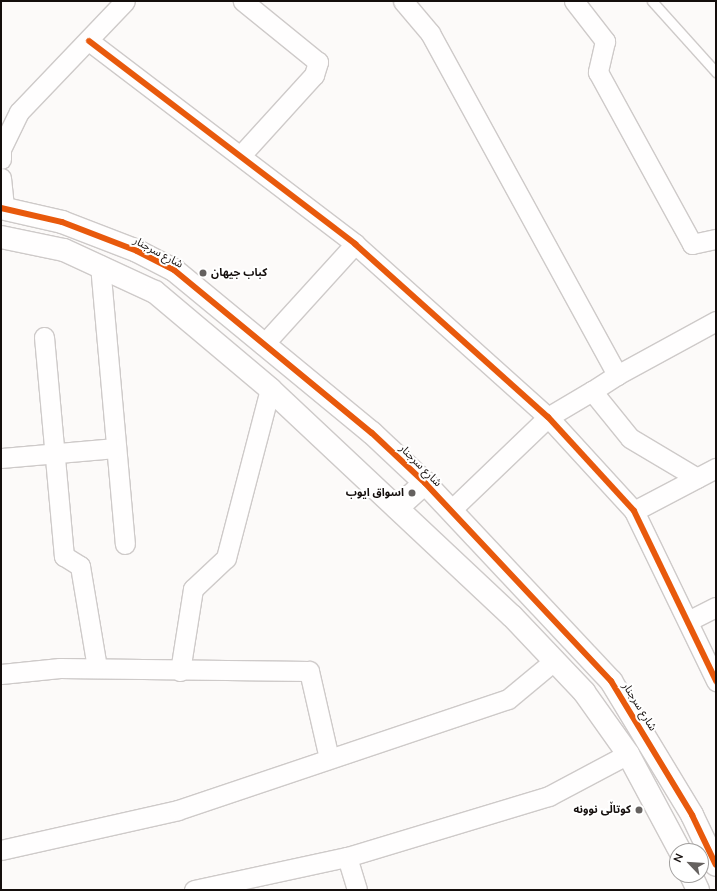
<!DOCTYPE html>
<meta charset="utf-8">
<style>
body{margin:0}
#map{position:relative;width:717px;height:891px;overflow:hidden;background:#fcfaf9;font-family:"Nunito Sans","Noto Sans Arabic",sans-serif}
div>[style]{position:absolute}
.roads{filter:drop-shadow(1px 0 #cecac9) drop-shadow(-1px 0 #cecac9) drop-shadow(0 1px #cecac9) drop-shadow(0 -1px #cecac9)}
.lane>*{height:9px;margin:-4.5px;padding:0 4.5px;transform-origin:4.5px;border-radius:4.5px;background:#fffefe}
.street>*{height:19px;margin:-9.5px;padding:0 9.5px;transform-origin:9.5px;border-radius:9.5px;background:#fffefe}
.secondary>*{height:22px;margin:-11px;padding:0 11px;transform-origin:11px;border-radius:11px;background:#fffefe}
.cycleway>*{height:6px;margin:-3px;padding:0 3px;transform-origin:3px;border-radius:3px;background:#e8590c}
.dots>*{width:11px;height:11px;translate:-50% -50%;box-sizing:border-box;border:2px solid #fff;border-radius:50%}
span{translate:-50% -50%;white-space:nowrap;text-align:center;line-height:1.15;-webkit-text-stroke:4px #fff;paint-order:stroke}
.street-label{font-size:11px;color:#140e0c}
.poi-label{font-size:11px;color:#140e0c;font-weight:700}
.left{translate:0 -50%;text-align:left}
.right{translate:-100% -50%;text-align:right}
.frame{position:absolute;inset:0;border:2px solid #140e0c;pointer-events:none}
.north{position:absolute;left:669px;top:843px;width:40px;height:40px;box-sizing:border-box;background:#fff;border:1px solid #a19f9e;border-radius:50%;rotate:295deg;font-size:11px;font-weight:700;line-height:16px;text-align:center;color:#140e0c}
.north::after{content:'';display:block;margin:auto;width:14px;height:18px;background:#65615f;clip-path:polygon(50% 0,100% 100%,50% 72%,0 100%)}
</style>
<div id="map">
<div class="roads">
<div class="lane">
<i style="left:652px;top:1px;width:96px;rotate:48deg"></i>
</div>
<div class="street">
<i style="left:403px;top:1px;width:42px;rotate:49.8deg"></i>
<i style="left:430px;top:33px;width:390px;rotate:61.3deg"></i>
<i style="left:617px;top:375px;width:30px;rotate:147deg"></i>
<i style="left:592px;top:391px;width:60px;rotate:51deg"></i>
<i style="left:630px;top:438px;width:78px;rotate:30.8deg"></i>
<i style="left:574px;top:1px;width:51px;rotate:52.2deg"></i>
<i style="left:605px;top:41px;width:32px;rotate:103deg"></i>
<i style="left:598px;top:72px;width:196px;rotate:61.3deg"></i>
<i style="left:692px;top:244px;width:25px;rotate:-12deg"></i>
<i style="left:89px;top:41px;width:335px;rotate:37.3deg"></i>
<i style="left:355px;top:244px;width:259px;rotate:41.9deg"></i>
<i style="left:548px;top:417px;width:127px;rotate:47.5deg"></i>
<i style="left:634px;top:511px;width:189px;rotate:64.2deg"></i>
<i style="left:242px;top:154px;width:107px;rotate:-47.7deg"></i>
<i style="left:314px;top:75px;width:14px;rotate:-73deg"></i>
<i style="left:318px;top:62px;width:97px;rotate:-140.9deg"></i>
<i style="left:1px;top:159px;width:10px;rotate:-90deg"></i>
<i style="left:1px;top:149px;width:41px;rotate:-64.1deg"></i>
<i style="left:19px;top:112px;width:153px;rotate:-46.3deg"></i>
<i style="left:1px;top:178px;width:30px;rotate:84deg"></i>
<i style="left:100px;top:265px;width:280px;rotate:84.9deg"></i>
<i style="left:44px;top:337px;width:220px;rotate:84.8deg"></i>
<i style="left:64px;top:556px;width:19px;rotate:32deg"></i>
<i style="left:80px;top:566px;width:103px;rotate:80.5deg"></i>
<i style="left:263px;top:345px;width:137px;rotate:-47.7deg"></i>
<i style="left:617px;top:375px;width:113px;rotate:-28.6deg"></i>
<i style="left:1px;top:458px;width:114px;rotate:-5deg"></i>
<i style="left:450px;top:511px;width:136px;rotate:-43.8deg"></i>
<i style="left:548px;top:417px;width:51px;rotate:-30.6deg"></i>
<i style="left:634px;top:511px;width:93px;rotate:-27.7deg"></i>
<i style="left:688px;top:621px;width:31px;rotate:-27deg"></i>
<i style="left:180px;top:671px;width:83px;rotate:-81deg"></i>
<i style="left:193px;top:589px;width:45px;rotate:-43.2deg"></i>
<i style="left:226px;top:558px;width:175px;rotate:-75.4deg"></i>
<i style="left:1px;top:674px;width:59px;rotate:-5.8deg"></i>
<i style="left:60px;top:668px;width:249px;rotate:0.7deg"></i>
<i style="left:309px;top:671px;width:89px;rotate:77.1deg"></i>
<i style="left:1px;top:850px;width:181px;rotate:-12.7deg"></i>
<i style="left:178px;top:810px;width:348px;rotate:-18.6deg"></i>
<i style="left:508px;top:699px;width:61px;rotate:-39.7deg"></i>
<i style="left:347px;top:857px;width:34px;rotate:73deg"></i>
<i style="left:194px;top:890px;width:157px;rotate:-12.2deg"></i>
<i style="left:347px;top:857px;width:211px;rotate:-16.8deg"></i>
<i style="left:549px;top:796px;width:89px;rotate:-28deg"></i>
</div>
<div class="secondary">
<i style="left:1px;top:208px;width:63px;rotate:12.9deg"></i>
<i style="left:62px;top:222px;width:80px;rotate:21.1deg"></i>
<i style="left:137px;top:251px;width:42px;rotate:27.2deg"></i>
<i style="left:174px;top:270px;width:256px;rotate:39.5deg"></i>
<i style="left:372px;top:433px;width:73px;rotate:43.3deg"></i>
<i style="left:425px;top:483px;width:272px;rotate:46.8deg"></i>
<i style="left:611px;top:681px;width:157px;rotate:58.8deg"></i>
<i style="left:692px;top:815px;width:55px;rotate:64.4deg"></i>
<i style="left:1px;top:237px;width:64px;rotate:11.7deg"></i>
<i style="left:64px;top:250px;width:100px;rotate:24.8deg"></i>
<i style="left:155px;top:292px;width:150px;rotate:40.1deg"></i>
<i style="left:270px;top:389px;width:332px;rotate:43.2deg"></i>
<i style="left:512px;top:616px;width:105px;rotate:46.5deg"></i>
<i style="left:584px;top:692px;width:76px;rotate:54.6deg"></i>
<i style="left:628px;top:754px;width:110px;rotate:61.8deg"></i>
<i style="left:397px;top:508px;width:38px;rotate:-42deg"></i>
<i style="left:691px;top:875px;width:17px;rotate:65deg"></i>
</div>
</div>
<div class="cycleway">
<i style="left:89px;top:41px;width:335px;rotate:37.3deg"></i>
<i style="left:355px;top:244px;width:259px;rotate:41.9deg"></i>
<i style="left:548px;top:417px;width:127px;rotate:47.5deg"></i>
<i style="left:634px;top:511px;width:189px;rotate:64.2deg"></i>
<i style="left:1px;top:208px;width:63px;rotate:12.9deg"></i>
<i style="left:62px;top:222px;width:80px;rotate:21.1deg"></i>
<i style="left:137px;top:251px;width:42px;rotate:27.2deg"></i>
<i style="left:174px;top:270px;width:256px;rotate:39.5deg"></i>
<i style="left:372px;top:433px;width:73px;rotate:43.3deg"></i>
<i style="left:425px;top:483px;width:272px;rotate:46.8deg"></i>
<i style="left:611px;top:681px;width:157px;rotate:58.8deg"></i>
<i style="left:692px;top:815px;width:55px;rotate:64.4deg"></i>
</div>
<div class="dots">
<i style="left:203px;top:273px;background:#65615f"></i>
<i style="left:412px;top:493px;background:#65615f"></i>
<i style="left:639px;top:810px;background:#65615f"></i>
</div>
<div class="street-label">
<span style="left:158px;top:253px;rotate:28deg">شارع سرجنار</span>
<span style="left:420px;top:466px;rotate:45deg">شارع سرجنار</span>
<span style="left:639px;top:707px;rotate:58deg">شارع سرجنار</span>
</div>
<div class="poi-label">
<span class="left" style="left:211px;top:273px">كباب جيهان</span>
<span class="right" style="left:404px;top:493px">اسواق ايوب</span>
<span class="right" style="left:631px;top:810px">کوتاڵی نوونە</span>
</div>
<div class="frame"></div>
<div class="north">N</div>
</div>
